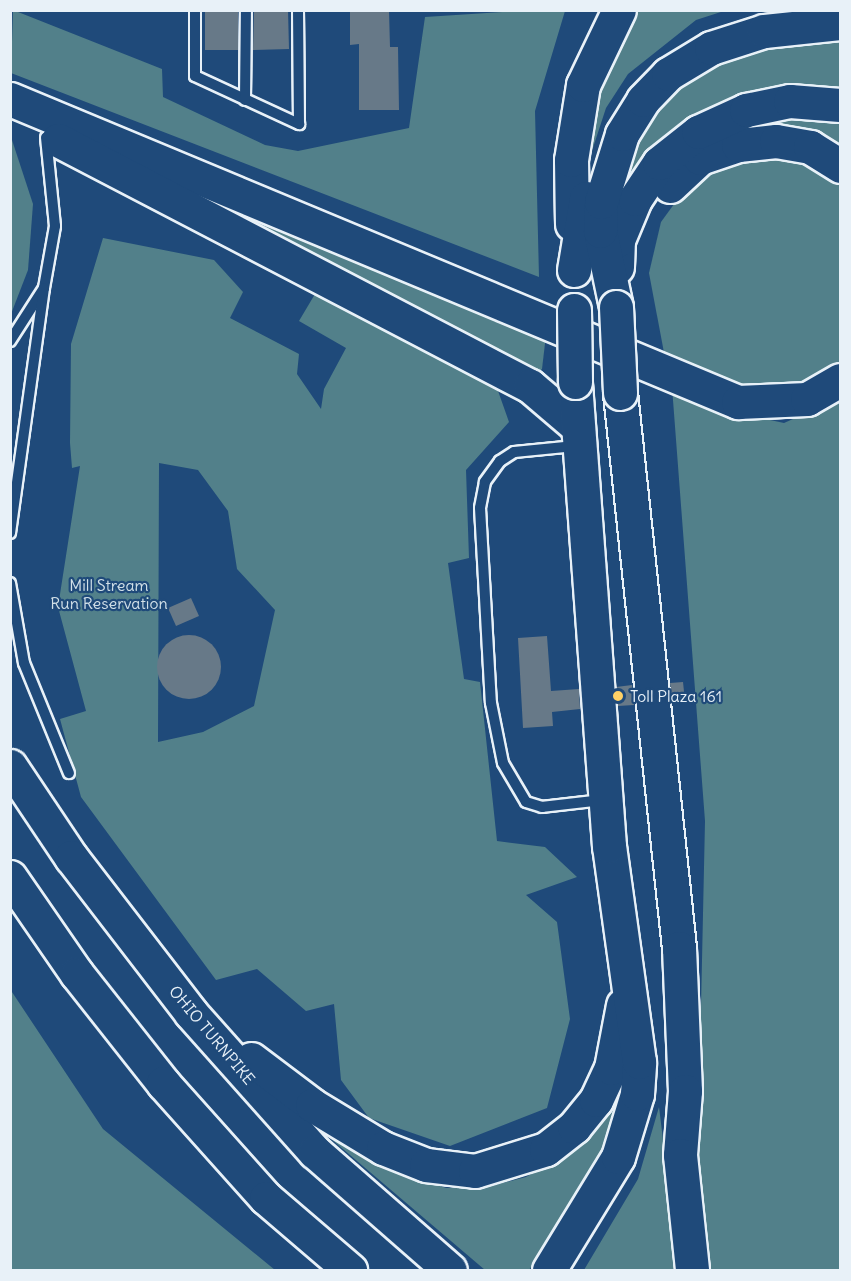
<!DOCTYPE html>
<style>
body{margin:0}
#map{position:relative;width:851px;height:1281px;overflow:hidden;background:#1f4a7a;font-family:Delius,sans-serif}
div>[style]{position:absolute}
.green>*{inset:0;background:#52808a}
.building>*{inset:0;background:#677988}
.round{border-radius:50%}
.roads{filter:drop-shadow(2px 0 #e8f1f8) drop-shadow(-2px 0 #e8f1f8) drop-shadow(0 2px #e8f1f8) drop-shadow(0 -2px #e8f1f8)}
.lane>*{height:10px;margin:-5px;padding:0 5px;transform-origin:5px;border-radius:5px;background:#1f4a7a}
.highway>*{height:33px;margin:-16.5px;padding:0 16.5px;transform-origin:16.5px;border-radius:16.5px;background:#1f4a7a}
.bridges{filter:drop-shadow(2px 0 #e8f1f8) drop-shadow(-2px 0 #e8f1f8) drop-shadow(0 2px #e8f1f8) drop-shadow(0 -2px #e8f1f8)}
.highway-bridge>*{height:33px;margin:-16.5px;padding:0 16.5px;transform-origin:16.5px;border-radius:16.5px;background:#1f4a7a}
.dots>*{width:16px;height:16px;translate:-50% -50%;box-sizing:border-box;border:3px solid #1f4a7a;border-radius:50%}
span{translate:-50% -50%;white-space:nowrap;text-align:center;line-height:1.15;-webkit-text-stroke:4.5px #1f4a7a;paint-order:stroke}
.park-label{font-size:16px;color:#d2e0e8}
.poi-label{font-size:16px;color:#e8f1f8}
.left{translate:0 -50%;text-align:left}
.street-label{font-size:16px;color:#e8f1f8}
.frame{position:absolute;inset:0;border:12px solid #e8f1f8;pointer-events:none}
</style>
<div id="map">
<div class="green">
<i style="clip-path:polygon(516px 11px,565px 11px,535px 111px,539px 277px,11px 73px,13px 10px,162px 69px,163px 97px,265px 145px,298px 151px,409px 128px,425px 17px)"></i>
<i style="clip-path:polygon(633px 11px,724px 11px,696px 20px,628px 74px,606px 108px,588px 163px,579px 159px,584px 116px)"></i>
<i style="clip-path:polygon(840px 36px,840px 94px,770px 94px,632px 192px,616px 189px,629px 147px,657px 105px,687px 73px,739px 50px)"></i>
<i style="clip-path:polygon(840px 113px,840px 150px,705px 142px,756px 117px)"></i>
<i style="clip-path:polygon(11px 137px,33px 204px,28px 270px,11px 314px)"></i>
<i style="clip-path:polygon(748px 155px,791px 155px,840px 179px,840px 374px,830px 379px,751px 393px,665px 358px,649px 273px,661px 222px,685px 189px,719px 165px)"></i>
<i style="clip-path:polygon(132px 158px,546px 335px,542px 369px,536px 374px,156px 182px)"></i>
<i style="clip-path:polygon(evenodd,103px 238px,214px 260px,243px 292px,230px 318px,299px 354px,297px 374px,321px 409px,324px 389px,346px 348px,299px 321px,315px 294px,497px 388px,509px 422px,466px 470px,469px 558px,448px 563px,464px 679px,480px 682px,497px 841px,545px 847px,577px 877px,526px 895px,557px 922px,570px 1019px,547px 1108px,450px 1146px,369px 1118px,341px 1080px,334px 1004px,306px 1011px,257px 969px,216px 980px,81px 797px,60px 719px,86px 711px,58px 607px,80px 466px,72px 468px,70px 443px,71px 344px,103px 238px,159px 463px,198px 470px,228px 511px,237px 569px,275px 610px,254px 706px,203px 732px,158px 742px,159px 463px)"></i>
<i style="clip-path:polygon(672px 387px,711px 407px,784px 423px,840px 398px,840px 1270px,703px 1270px,697px 1192px,705px 821px)"></i>
<i style="clip-path:polygon(10px 989px,103px 1129px,275px 1270px,11px 1270px)"></i>
<i style="clip-path:polygon(622px 1087px,598px 1175px,529px 1270px,485px 1270px,310px 1121px,394px 1169px,446px 1188px,491px 1186px,526px 1177px,561px 1157px,609px 1111px)"></i>
<i style="clip-path:polygon(659px 1107px,679px 1270px,584px 1270px,638px 1179px)"></i>
</div>
<div class="building">
<i style="clip-path:polygon(205px 10px,238px 10px,238px 50px,205px 50px)"></i>
<i style="clip-path:polygon(254px 10px,288px 10px,289px 49px,253px 50px)"></i>
<i style="clip-path:polygon(350px 10px,389px 10px,390px 47px,398px 47px,399px 110px,359px 110px,359px 44px,350px 45px)"></i>
<i style="clip-path:polygon(191px 598px,199px 616px,176px 626px,168px 608px)"></i>
<i class="round" style="left:157px;top:635px;width:64px;height:64px"></i>
<i style="clip-path:polygon(547px 636px,551px 691px,579px 689px,580px 709px,552px 712px,553px 726px,523px 728px,518px 638px)"></i>
<i style="clip-path:polygon(683px 682px,685px 701px,672px 702px,670px 683px)"></i>
<i style="clip-path:polygon(632px 685px,634px 705px,618px 706px,616px 687px)"></i>
</div>
<div class="roads">
<div class="lane">
<i style="left:195px;top:10px;width:66px;rotate:90deg"></i>
<i style="left:195px;top:76px;width:115px;rotate:24.8deg"></i>
<i style="left:299px;top:124px;width:114px;rotate:-90.5deg"></i>
<i style="left:245px;top:100px;width:90px;rotate:-89.4deg"></i>
<i style="left:10px;top:341px;width:63px;rotate:-57.3deg"></i>
<i style="left:44px;top:288px;width:63px;rotate:-79.9deg"></i>
<i style="left:55px;top:226px;width:89px;rotate:-95.8deg"></i>
<i style="left:575px;top:446px;width:61px;rotate:174.4deg"></i>
<i style="left:514px;top:452px;width:17px;rotate:147deg"></i>
<i style="left:500px;top:461px;width:26px;rotate:126deg"></i>
<i style="left:485px;top:482px;width:26px;rotate:101deg"></i>
<i style="left:480px;top:508px;width:195px;rotate:86.8deg"></i>
<i style="left:491px;top:703px;width:61px;rotate:78.7deg"></i>
<i style="left:503px;top:763px;width:45px;rotate:59.5deg"></i>
<i style="left:526px;top:802px;width:17px;rotate:17deg"></i>
<i style="left:542px;top:807px;width:60px;rotate:-6.7deg"></i>
<i style="left:10px;top:533px;width:247px;rotate:-82.1deg"></i>
<i style="left:10px;top:583px;width:81px;rotate:80.1deg"></i>
<i style="left:24px;top:663px;width:119px;rotate:67.8deg"></i>
</div>
<div class="highway">
<i style="left:10px;top:99px;width:789px;rotate:22.6deg"></i>
<i style="left:738px;top:402px;width:69px;rotate:-2.5deg"></i>
<i style="left:807px;top:399px;width:38px;rotate:-30deg"></i>
<i style="left:58px;top:140px;width:532px;rotate:27.53deg"></i>
<i style="left:530px;top:386px;width:62px;rotate:40.4deg"></i>
<i style="left:670px;top:186px;width:41px;rotate:-43deg"></i>
<i style="left:700px;top:158px;width:40px;rotate:-18.9deg"></i>
<i style="left:738px;top:145px;width:38px;rotate:-6deg"></i>
<i style="left:776px;top:141px;width:35px;rotate:10deg"></i>
<i style="left:810px;top:147px;width:36px;rotate:32deg"></i>
<i style="left:572px;top:224px;width:64px;rotate:-90.9deg"></i>
<i style="left:571px;top:160px;width:76px;rotate:-80.9deg"></i>
<i style="left:583px;top:85px;width:83px;rotate:-64.4deg"></i>
<i style="left:617px;top:267px;width:27px;rotate:-88deg"></i>
<i style="left:618px;top:240px;width:44px;rotate:-67.5deg"></i>
<i style="left:635px;top:199px;width:43px;rotate:-56.3deg"></i>
<i style="left:659px;top:163px;width:50px;rotate:-38.5deg"></i>
<i style="left:698px;top:132px;width:53px;rotate:-24.6deg"></i>
<i style="left:746px;top:110px;width:45px;rotate:-11.6deg"></i>
<i style="left:790px;top:101px;width:50px;rotate:4.6deg"></i>
<i style="left:574px;top:270px;width:73px;rotate:-80.5deg"></i>
<i style="left:616px;top:307px;width:78px;rotate:-101.9deg"></i>
<i style="left:600px;top:231px;width:29px;rotate:-88deg"></i>
<i style="left:601px;top:202px;width:71px;rotate:-72.8deg"></i>
<i style="left:622px;top:134px;width:40px;rotate:-58deg"></i>
<i style="left:643px;top:100px;width:36px;rotate:-46deg"></i>
<i style="left:668px;top:74px;width:50px;rotate:-31.2deg"></i>
<i style="left:711px;top:48px;width:56px;rotate:-17.8deg"></i>
<i style="left:764px;top:31px;width:76px;rotate:-6deg"></i>
<i style="left:620px;top:393px;width:558px;rotate:83.93deg"></i>
<i style="left:679px;top:948px;width:143px;rotate:87.6deg"></i>
<i style="left:685px;top:1091px;width:64px;rotate:94.5deg"></i>
<i style="left:680px;top:1155px;width:116px;rotate:84deg"></i>
<i style="left:10px;top:766px;width:110px;rotate:56.2deg"></i>
<i style="left:71px;top:857px;width:197px;rotate:52.4deg"></i>
<i style="left:191px;top:1013px;width:186px;rotate:48.3deg"></i>
<i style="left:315px;top:1152px;width:179px;rotate:41.2deg"></i>
<i style="left:10px;top:877px;width:118px;rotate:55.4deg"></i>
<i style="left:77px;top:974px;width:139px;rotate:51.7deg"></i>
<i style="left:163px;top:1083px;width:154px;rotate:48.2deg"></i>
<i style="left:266px;top:1198px;width:111px;rotate:40.6deg"></i>
<i style="left:251px;top:1059px;width:76px;rotate:37deg"></i>
<i style="left:312px;top:1105px;width:83px;rotate:31.2deg"></i>
<i style="left:383px;top:1148px;width:46px;rotate:21.6deg"></i>
<i style="left:426px;top:1165px;width:49px;rotate:7deg"></i>
<i style="left:475px;top:1171px;width:74px;rotate:-17.2deg"></i>
<i style="left:546px;top:1149px;width:36px;rotate:-38deg"></i>
<i style="left:574px;top:1127px;width:35px;rotate:-51deg"></i>
<i style="left:596px;top:1100px;width:35px;rotate:-65deg"></i>
<i style="left:611px;top:1068px;width:64px;rotate:-79.2deg"></i>
<i style="left:549px;top:1270px;width:132px;rotate:-58.6deg"></i>
<i style="left:618px;top:1157px;width:66px;rotate:-73.2deg"></i>
<i style="left:637px;top:1094px;width:32px;rotate:-86deg"></i>
<i style="left:639px;top:1062px;width:218px;rotate:-97.9deg"></i>
<i style="left:609px;top:846px;width:465px;rotate:-94.2deg"></i>
</div>
</div>
<div class="bridges">
<div class="highway-bridge">
<i style="left:616px;top:307px;width:86px;rotate:87.3deg"></i>
<i style="left:574px;top:310px;width:72px;rotate:89.2deg"></i>
</div>
</div>
<div class="dots">
<i style="left:618px;top:696px;background:#ffd166"></i>
</div>
<div class="park-label">
<span style="left:109px;top:594px">Mill Stream<br>Run Reservation</span>
</div>
<div class="poi-label">
<span class="left" style="left:630px;top:696px">Toll Plaza 161</span>
</div>
<div class="street-label">
<span style="left:212px;top:1035px;rotate:50deg">OHIO TURNPIKE</span>
</div>
<div class="frame"></div>
</div>
